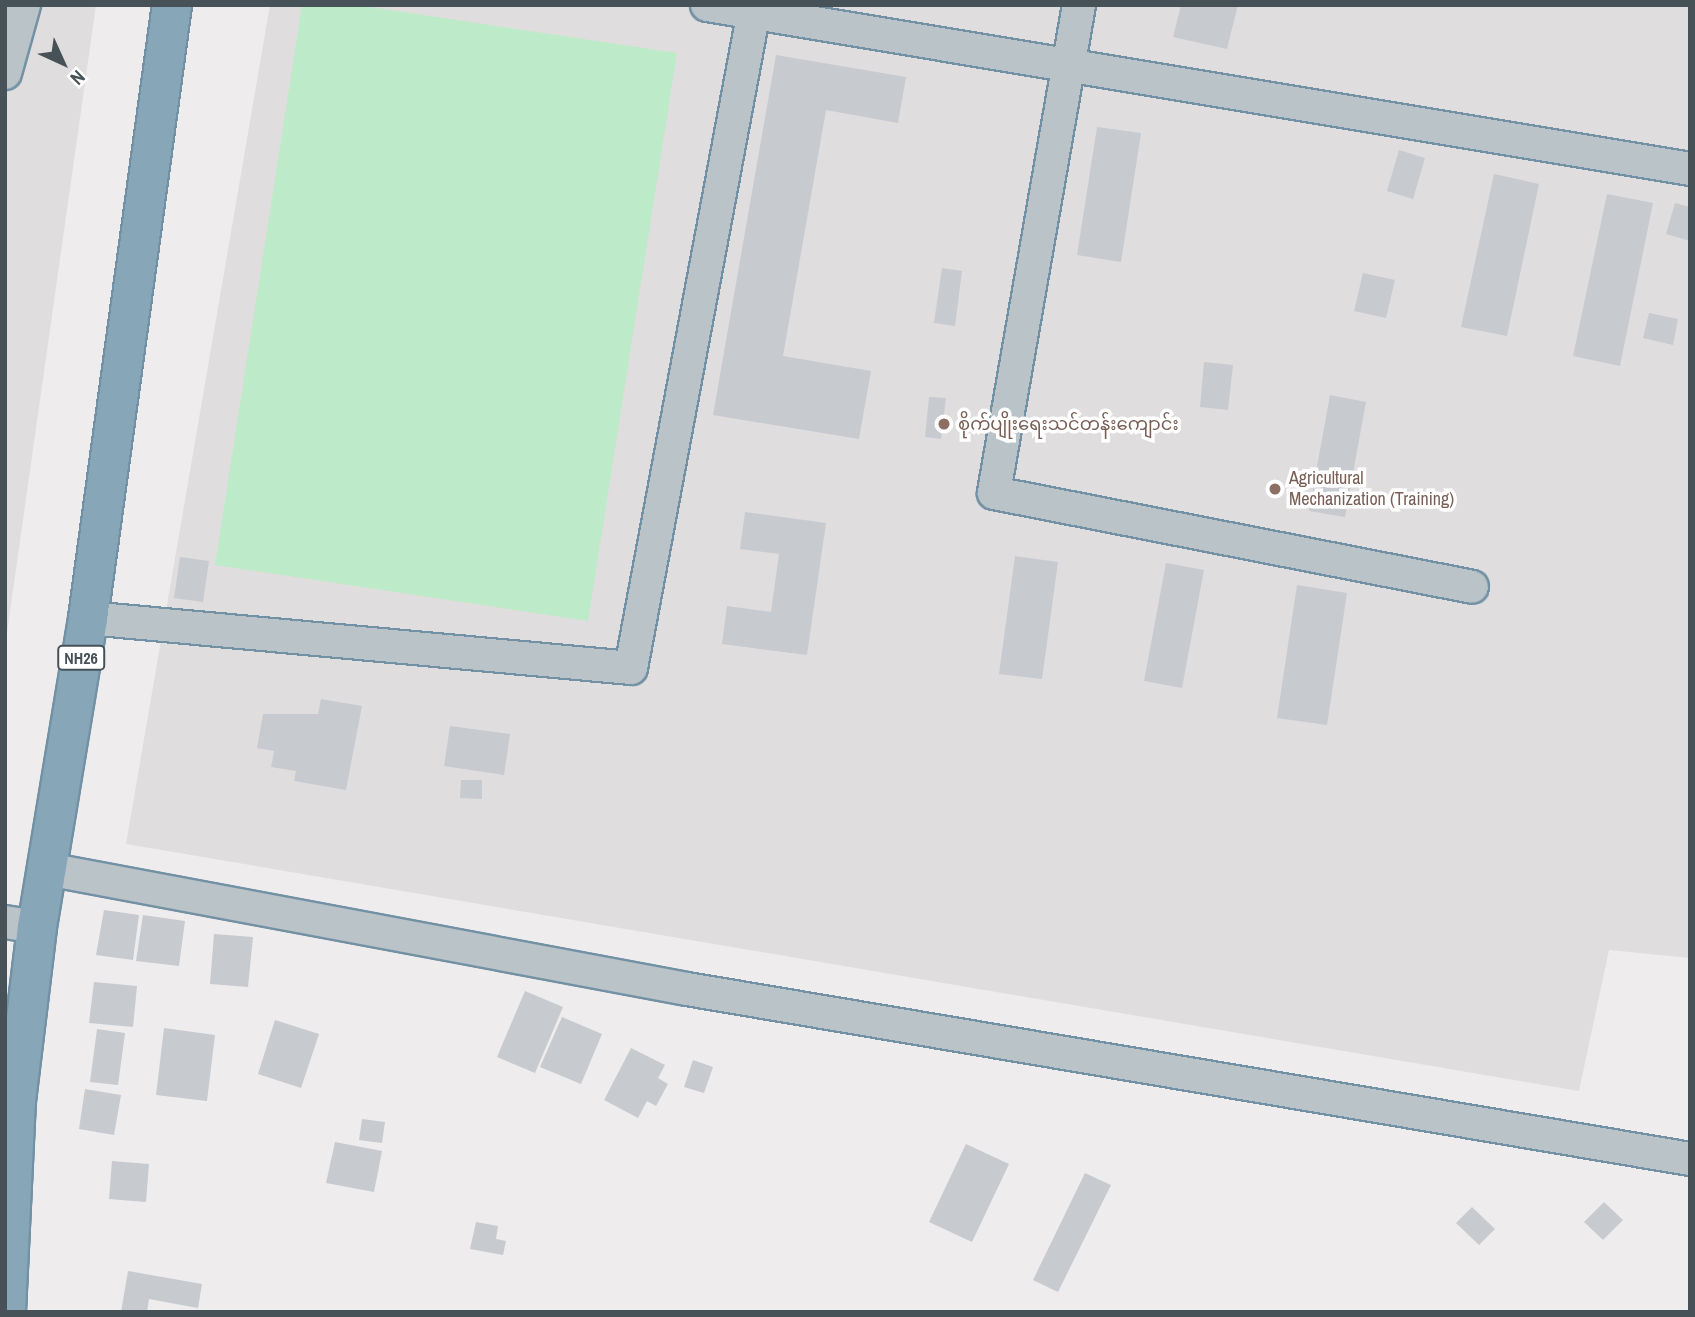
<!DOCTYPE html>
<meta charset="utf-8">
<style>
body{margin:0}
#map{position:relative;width:1695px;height:1317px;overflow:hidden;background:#efeced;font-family:"Archivo Narrow","Noto Sans Myanmar",sans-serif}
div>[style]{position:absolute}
.education>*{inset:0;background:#e0ddde}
.green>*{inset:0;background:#bdeac8}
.building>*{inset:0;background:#c7cacf}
.roads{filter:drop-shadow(2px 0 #7391a4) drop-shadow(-2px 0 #7391a4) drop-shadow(0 2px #7391a4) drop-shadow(0 -2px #7391a4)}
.minor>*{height:32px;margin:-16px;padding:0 16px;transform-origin:16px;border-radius:16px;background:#b9c3c8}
.highway>*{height:38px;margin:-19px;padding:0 19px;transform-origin:19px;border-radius:19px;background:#87a6b8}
.dots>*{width:19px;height:19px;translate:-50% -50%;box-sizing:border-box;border:4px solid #fff;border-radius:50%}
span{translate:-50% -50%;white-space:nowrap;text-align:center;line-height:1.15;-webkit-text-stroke:7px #fff;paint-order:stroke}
.shield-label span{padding:2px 5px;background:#fff;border:2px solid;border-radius:5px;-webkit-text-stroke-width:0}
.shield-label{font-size:16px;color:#465258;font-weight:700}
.education-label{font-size:18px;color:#785e54}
.left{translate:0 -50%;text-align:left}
.frame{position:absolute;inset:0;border:7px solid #465258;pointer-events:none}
.north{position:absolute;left:28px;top:28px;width:70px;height:70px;-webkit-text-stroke:5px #fff;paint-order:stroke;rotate:135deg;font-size:19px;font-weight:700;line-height:28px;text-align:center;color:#465258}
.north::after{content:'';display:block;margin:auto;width:24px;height:32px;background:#465258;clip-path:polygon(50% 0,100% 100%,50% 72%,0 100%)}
</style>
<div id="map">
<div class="education">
<i style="clip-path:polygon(5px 5px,96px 5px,5px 647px)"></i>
<i style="clip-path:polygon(270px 5px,1690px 5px,1690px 958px,1609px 950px,1579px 1091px,126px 844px)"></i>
</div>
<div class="green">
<i style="clip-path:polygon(302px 5px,357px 5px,677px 53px,588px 621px,215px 565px)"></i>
</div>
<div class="building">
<i style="clip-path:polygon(1181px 5px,1238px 5px,1227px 49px,1173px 37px)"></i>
<i style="clip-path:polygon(776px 55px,906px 77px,898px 123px,826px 110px,783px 356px,871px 371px,859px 439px,713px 415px)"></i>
<i style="clip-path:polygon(1097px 127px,1141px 133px,1121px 262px,1077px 255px)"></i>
<i style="clip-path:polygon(1399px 150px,1425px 158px,1413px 199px,1387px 191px)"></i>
<i style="clip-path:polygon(1494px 174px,1539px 184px,1507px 336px,1461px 327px)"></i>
<i style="clip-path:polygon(1607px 194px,1653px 203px,1620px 366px,1573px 356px)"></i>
<i style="clip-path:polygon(1675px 203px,1690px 207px,1690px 241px,1666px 234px)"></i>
<i style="clip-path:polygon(942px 268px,962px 271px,955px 326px,934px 323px)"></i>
<i style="clip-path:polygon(1363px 273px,1395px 280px,1386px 318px,1354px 311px)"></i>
<i style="clip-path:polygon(1649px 313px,1678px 319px,1673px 345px,1643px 338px)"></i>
<i style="clip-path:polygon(1204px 362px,1233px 365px,1228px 410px,1200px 407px)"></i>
<i style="clip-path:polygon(1330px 395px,1366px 402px,1345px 517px,1309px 511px)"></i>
<i style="clip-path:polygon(929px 397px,946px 398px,941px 439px,925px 437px)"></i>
<i style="clip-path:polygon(745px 512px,826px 523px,807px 655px,722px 644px,727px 606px,771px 612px,779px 554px,740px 549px)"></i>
<i style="clip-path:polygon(1015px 556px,1058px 562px,1042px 679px,999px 674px)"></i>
<i style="clip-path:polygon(180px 557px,209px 561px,203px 602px,174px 598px)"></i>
<i style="clip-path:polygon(1166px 563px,1204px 570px,1182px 688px,1144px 681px)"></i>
<i style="clip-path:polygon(1297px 585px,1347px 593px,1327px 725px,1277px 718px)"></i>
<i style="clip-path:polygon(321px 699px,362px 706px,346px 790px,294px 781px,296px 771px,271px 767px,274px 751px,257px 748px,263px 714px,318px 714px)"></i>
<i style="clip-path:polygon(450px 726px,510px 734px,504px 775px,444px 766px)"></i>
<i style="clip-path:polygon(461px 780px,482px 780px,482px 799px,460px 798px)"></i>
<i style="clip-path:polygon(104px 910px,139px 915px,133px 960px,96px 955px)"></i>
<i style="clip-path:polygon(143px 915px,185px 921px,179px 966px,136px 961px)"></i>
<i style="clip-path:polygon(214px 934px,253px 937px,248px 987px,210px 984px)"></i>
<i style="clip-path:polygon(94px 982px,137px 986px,133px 1027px,89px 1023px)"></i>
<i style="clip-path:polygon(525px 991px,563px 1007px,535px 1073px,497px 1057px)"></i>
<i style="clip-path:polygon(562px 1017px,602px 1034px,581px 1084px,540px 1067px)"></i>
<i style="clip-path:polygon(275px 1020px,319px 1034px,301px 1088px,258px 1074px)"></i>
<i style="clip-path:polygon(164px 1028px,215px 1035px,207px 1101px,156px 1095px)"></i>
<i style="clip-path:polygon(97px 1029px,125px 1033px,118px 1085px,90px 1082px)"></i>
<i style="clip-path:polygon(631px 1048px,665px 1065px,658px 1078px,668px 1084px,656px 1106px,647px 1101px,638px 1118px,604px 1100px)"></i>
<i style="clip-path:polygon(693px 1060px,713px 1067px,704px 1093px,684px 1087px)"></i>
<i style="clip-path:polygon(85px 1089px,121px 1095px,114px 1135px,79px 1129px)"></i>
<i style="clip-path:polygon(362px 1119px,385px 1122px,382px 1143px,359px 1140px)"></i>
<i style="clip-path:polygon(335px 1142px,382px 1151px,374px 1192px,326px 1183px)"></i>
<i style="clip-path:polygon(966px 1144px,1009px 1164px,972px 1242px,929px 1222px)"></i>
<i style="clip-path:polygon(112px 1161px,149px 1164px,146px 1202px,109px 1199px)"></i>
<i style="clip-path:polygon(1085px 1173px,1111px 1185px,1058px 1292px,1033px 1280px)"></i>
<i style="clip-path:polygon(1604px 1202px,1623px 1220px,1603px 1240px,1584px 1222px)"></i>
<i style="clip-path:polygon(1472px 1207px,1495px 1229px,1479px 1245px,1456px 1223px)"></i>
<i style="clip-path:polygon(476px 1222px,498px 1226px,496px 1239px,506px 1241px,503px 1255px,470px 1249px)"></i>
<i style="clip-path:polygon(128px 1271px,202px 1284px,198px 1308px,149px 1299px,147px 1312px,121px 1312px)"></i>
</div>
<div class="roads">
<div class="minor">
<i style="left:707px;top:5px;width:997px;rotate:9.47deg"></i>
<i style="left:1079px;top:5px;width:495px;rotate:99.9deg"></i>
<i style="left:994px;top:493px;width:487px;rotate:11.1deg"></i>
<i style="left:5px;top:73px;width:71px;rotate:-74.4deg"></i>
<i style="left:88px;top:618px;width:545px;rotate:5.26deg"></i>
<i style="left:631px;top:668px;width:668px;rotate:-79.4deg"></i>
<i style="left:47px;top:869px;width:651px;rotate:10.62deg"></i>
<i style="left:687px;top:989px;width:1017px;rotate:9.62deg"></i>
<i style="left:5px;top:922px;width:32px;rotate:9deg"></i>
</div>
<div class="highway">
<i style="left:6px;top:1312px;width:211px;rotate:-87.3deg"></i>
<i style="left:16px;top:1101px;width:175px;rotate:-83.1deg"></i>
<i style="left:37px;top:927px;width:313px;rotate:-80.6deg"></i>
<i style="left:88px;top:618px;width:619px;rotate:-82.2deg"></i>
</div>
</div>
<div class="dots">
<i style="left:944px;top:424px;background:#8d6e63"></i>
<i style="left:1275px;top:489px;background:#8d6e63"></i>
</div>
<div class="shield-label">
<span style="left:81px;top:658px">NH26</span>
</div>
<div class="education-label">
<span class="left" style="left:958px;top:424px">စိုက်ပျိုးရေးသင်တန်းကျောင်း</span>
<span class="left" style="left:1289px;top:489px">Agricultural<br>Mechanization (Training)</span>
</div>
<div class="frame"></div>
<div class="north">N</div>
</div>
